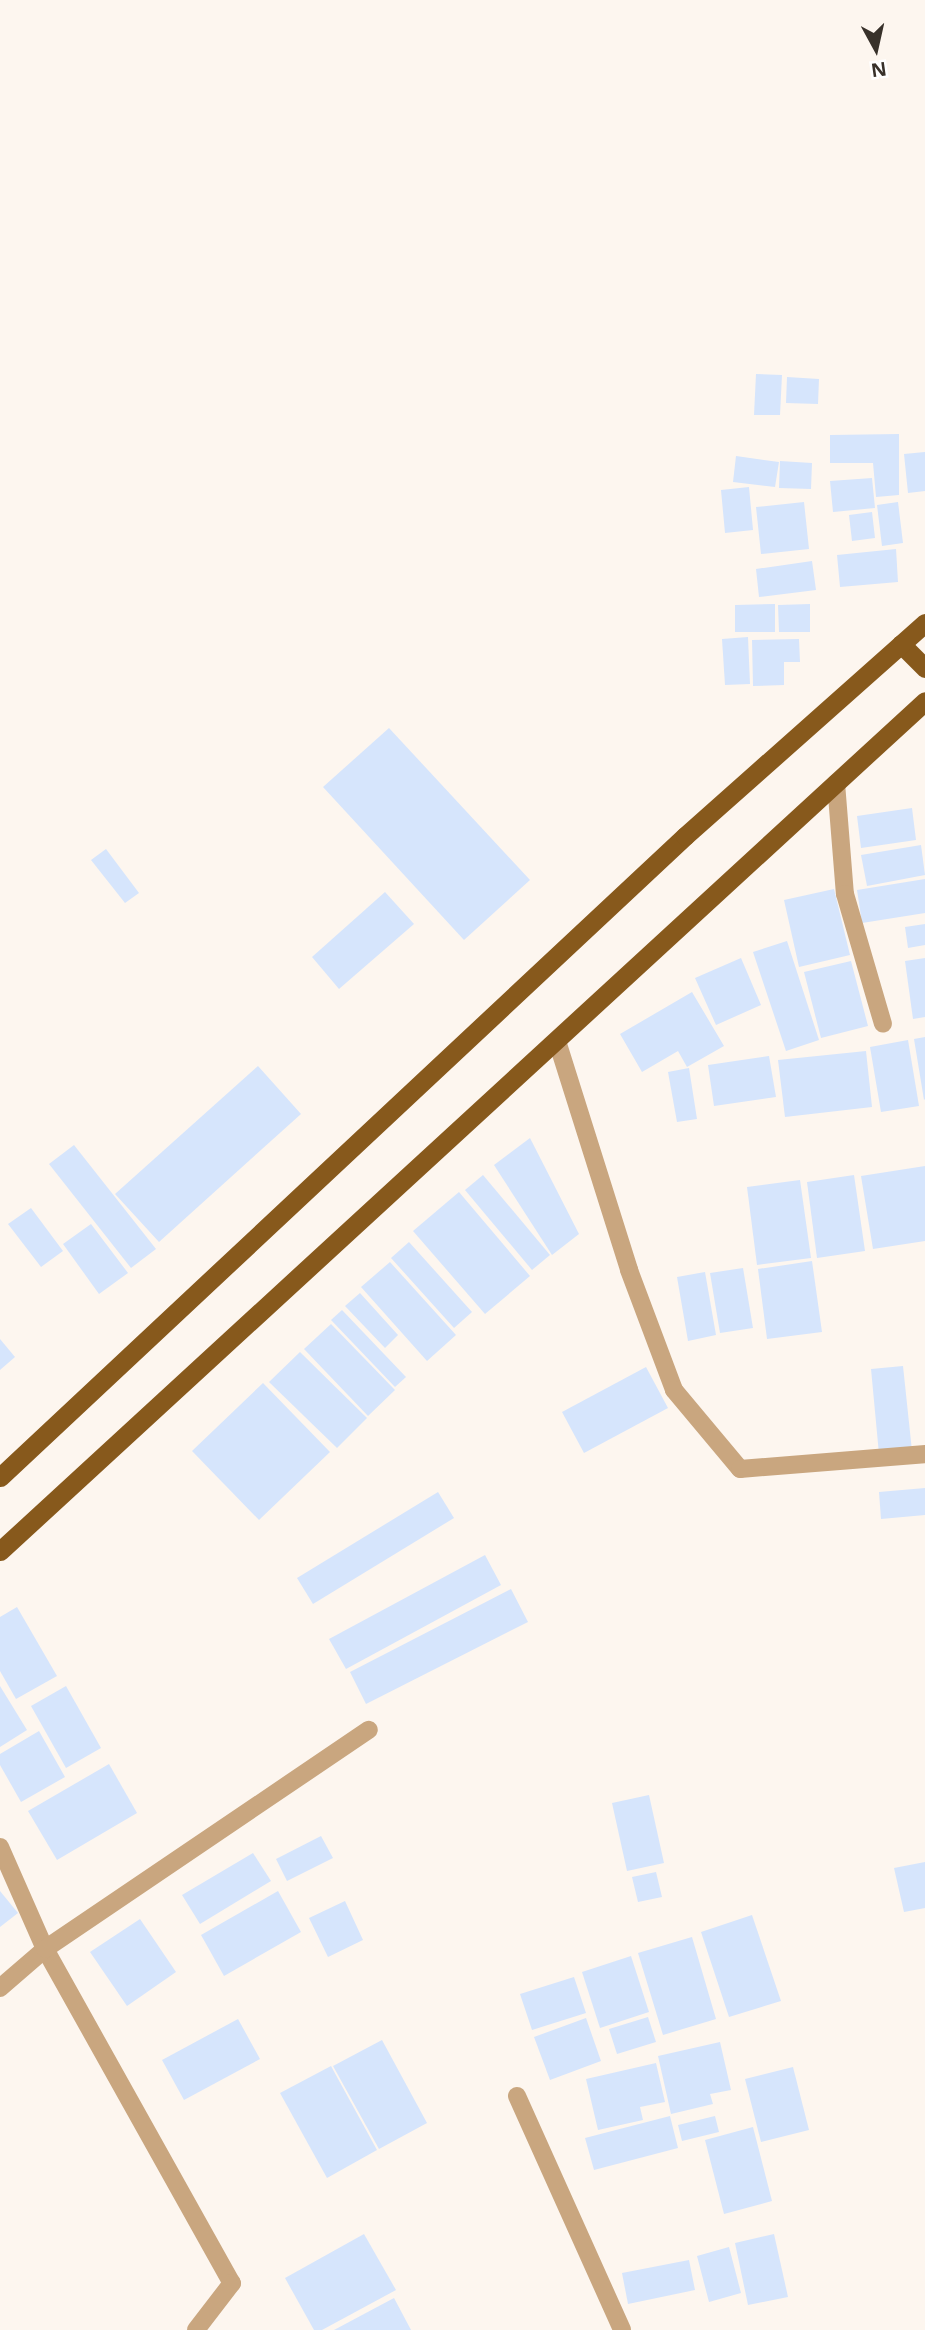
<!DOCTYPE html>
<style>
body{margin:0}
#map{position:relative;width:925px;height:2330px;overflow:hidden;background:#fdf6ef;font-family:"Open Sans",sans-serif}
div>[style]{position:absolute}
.building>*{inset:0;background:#d6e5fc}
.minor>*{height:18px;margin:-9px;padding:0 9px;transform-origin:9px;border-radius:9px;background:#c9a67f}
.trunk>*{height:19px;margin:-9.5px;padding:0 9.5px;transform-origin:9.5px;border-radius:9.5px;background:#87591c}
span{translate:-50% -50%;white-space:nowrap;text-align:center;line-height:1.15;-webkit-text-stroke:6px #fff;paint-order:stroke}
.north{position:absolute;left:841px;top:14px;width:70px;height:70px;-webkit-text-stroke:5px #fff;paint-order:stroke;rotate:172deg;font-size:19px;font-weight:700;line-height:28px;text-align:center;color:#38312a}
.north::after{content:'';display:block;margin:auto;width:24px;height:32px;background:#38312a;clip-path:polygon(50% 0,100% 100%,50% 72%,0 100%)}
</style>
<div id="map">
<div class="building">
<i style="clip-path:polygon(756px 374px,782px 375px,780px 415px,754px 415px)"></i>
<i style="clip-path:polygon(787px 377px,819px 379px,818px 404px,786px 403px)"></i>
<i style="clip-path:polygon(899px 434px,899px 495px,876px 497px,873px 463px,830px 463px,830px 435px)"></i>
<i style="clip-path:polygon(925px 452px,925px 491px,908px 493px,904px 454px)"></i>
<i style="clip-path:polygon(736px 456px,779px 462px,775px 487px,733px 482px)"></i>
<i style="clip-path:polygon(780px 461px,812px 463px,811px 489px,779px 488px)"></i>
<i style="clip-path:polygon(872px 478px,875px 508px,833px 512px,830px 481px)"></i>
<i style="clip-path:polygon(749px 487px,753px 530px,725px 533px,721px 490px)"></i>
<i style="clip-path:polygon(804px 502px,809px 549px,761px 554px,756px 507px)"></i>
<i style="clip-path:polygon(898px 502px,903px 543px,882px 546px,877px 505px)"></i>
<i style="clip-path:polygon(872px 512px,875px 538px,852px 541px,849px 515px)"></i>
<i style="clip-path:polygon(896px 549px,898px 582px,840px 587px,837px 555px)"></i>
<i style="clip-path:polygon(812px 561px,816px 590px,759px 597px,756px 569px)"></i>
<i style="clip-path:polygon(775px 604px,775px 632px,735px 632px,735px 605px)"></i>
<i style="clip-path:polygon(810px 604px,810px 632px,779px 632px,778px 605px)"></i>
<i style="clip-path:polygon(748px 637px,750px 684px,725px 685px,722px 639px)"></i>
<i style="clip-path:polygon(799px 639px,800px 662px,784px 662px,784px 685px,753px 686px,752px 640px)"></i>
<i style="clip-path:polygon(389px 728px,530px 880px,464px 940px,323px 787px)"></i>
<i style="clip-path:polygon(912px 808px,916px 840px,861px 848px,857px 816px)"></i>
<i style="clip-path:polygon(921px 845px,925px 875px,867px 886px,861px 855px)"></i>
<i style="clip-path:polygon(106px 849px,139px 893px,125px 903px,91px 860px)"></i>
<i style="clip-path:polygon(925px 879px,925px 913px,862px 923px,857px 890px)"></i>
<i style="clip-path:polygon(834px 889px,850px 955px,799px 967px,784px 900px)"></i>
<i style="clip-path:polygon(385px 892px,414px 924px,339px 989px,312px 957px)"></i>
<i style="clip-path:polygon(925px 924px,925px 945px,908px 948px,905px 927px)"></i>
<i style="clip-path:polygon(787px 941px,819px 1040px,786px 1051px,753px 952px)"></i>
<i style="clip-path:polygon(741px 958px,761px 1005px,716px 1025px,695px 978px)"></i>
<i style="clip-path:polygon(925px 958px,925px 1017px,913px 1019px,905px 961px)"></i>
<i style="clip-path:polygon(851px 961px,868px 1026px,821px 1038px,804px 972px)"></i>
<i style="clip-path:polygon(692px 992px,724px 1046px,687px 1067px,678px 1051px,642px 1072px,620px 1034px)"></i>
<i style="clip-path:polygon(925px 1037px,925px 1099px,924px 1100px,914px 1039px)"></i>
<i style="clip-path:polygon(908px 1040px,919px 1106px,881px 1112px,870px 1047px)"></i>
<i style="clip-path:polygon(866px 1051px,872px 1107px,785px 1117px,778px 1060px)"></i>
<i style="clip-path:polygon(769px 1056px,776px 1097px,714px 1106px,708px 1065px)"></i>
<i style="clip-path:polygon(258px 1066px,301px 1114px,159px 1242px,115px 1194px)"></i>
<i style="clip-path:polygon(689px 1068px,697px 1119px,677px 1122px,668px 1072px)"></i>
<i style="clip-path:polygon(530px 1138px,579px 1234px,552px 1255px,494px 1165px)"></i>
<i style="clip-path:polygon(74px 1145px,156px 1249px,131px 1268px,49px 1164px)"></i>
<i style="clip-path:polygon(925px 1166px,925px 1241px,873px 1249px,861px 1176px)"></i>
<i style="clip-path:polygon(483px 1175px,550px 1255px,532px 1270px,465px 1190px)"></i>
<i style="clip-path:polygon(854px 1175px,865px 1251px,817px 1258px,807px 1182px)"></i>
<i style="clip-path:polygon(800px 1180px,811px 1258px,757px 1265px,747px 1187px)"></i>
<i style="clip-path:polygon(459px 1192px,530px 1276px,485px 1314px,413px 1231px)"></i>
<i style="clip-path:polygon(31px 1208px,63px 1251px,41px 1267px,8px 1224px)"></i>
<i style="clip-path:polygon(91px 1224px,128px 1273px,99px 1294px,63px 1244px)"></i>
<i style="clip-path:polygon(409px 1242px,472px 1312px,454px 1328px,391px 1258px)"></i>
<i style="clip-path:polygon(812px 1261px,822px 1332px,767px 1339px,758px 1269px)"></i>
<i style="clip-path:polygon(390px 1262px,456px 1335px,427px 1361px,361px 1287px)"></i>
<i style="clip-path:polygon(743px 1268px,753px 1328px,720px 1333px,710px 1273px)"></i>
<i style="clip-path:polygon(705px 1272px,716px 1335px,688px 1341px,677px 1277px)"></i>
<i style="clip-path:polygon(360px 1293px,398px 1335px,385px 1348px,345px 1306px)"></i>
<i style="clip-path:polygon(342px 1310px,406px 1377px,395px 1387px,331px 1320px)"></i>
<i style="clip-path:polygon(331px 1324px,395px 1390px,368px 1416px,304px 1349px)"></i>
<i style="clip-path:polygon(0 1339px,15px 1357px,0 1370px)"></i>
<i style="clip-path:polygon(300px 1352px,367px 1418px,337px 1448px,269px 1382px)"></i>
<i style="clip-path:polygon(903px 1366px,912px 1451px,879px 1454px,871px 1369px)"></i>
<i style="clip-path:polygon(646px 1367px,668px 1408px,584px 1453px,562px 1412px)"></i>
<i style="clip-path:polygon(263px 1383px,330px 1452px,259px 1520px,192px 1451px)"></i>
<i style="clip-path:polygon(925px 1488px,925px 1515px,881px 1519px,879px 1492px)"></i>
<i style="clip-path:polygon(438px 1492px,454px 1518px,313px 1604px,297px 1578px)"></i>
<i style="clip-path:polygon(485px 1555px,501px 1585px,346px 1669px,329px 1639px)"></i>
<i style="clip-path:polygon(511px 1589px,528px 1622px,366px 1704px,350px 1672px)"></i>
<i style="clip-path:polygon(17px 1607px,57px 1676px,16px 1699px,0 1671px,0 1617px)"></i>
<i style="clip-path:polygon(0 1686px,27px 1730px,0 1747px)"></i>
<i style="clip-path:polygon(66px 1686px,101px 1748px,66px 1768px,31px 1706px)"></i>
<i style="clip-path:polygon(39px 1731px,65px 1777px,21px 1802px,0 1765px,0 1754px)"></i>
<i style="clip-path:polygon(109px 1764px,137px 1813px,57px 1860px,28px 1811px)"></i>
<i style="clip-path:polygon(649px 1795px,664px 1863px,627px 1871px,612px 1803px)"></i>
<i style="clip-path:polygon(321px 1836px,333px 1858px,287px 1881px,276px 1859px)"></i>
<i style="clip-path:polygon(253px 1853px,271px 1881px,200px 1924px,182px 1895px)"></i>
<i style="clip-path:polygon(925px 1862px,925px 1908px,904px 1912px,894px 1868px)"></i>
<i style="clip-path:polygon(656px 1872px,662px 1897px,638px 1902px,632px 1877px)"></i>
<i style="clip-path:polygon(0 1891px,18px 1913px,0 1927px)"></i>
<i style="clip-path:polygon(278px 1891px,301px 1932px,224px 1976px,201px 1935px)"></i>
<i style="clip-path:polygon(345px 1901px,363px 1940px,328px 1957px,309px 1918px)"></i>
<i style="clip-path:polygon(752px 1915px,781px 2001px,729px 2017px,701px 1932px)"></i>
<i style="clip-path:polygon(140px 1919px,176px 1972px,127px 2006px,90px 1952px)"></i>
<i style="clip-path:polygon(692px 1937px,716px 2019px,663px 2035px,638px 1953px)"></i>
<i style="clip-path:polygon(631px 1956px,649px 2012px,600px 2028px,582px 1972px)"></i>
<i style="clip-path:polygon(574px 1977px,586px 2013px,532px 2030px,520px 1994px)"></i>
<i style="clip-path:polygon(648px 2017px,656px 2042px,617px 2054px,609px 2029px)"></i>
<i style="clip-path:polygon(586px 2018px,601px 2061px,550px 2080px,534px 2037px)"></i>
<i style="clip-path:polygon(238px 2019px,260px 2059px,184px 2100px,162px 2060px)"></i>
<i style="clip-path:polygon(382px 2040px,427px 2123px,379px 2149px,333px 2066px)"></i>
<i style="clip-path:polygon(720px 2042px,731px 2090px,710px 2094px,713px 2104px,671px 2114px,658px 2056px)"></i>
<i style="clip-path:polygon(656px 2063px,665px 2102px,640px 2107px,643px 2120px,598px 2130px,586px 2079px)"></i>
<i style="clip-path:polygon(331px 2066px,377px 2150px,327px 2178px,280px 2093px)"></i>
<i style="clip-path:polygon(793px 2067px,809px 2130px,761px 2142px,745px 2079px)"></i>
<i style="clip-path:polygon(670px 2116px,678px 2148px,594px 2170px,585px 2138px)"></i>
<i style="clip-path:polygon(715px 2116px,719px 2132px,682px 2141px,678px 2125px)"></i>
<i style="clip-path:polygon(753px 2127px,772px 2201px,724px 2214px,705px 2140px)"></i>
<i style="clip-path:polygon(364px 2234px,396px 2290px,322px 2330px,314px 2330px,285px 2278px)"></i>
<i style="clip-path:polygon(774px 2234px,788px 2297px,748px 2305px,735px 2243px)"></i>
<i style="clip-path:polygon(729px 2247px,741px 2293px,709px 2302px,697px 2256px)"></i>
<i style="clip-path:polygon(689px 2260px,695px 2290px,628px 2304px,622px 2273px)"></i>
<i style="clip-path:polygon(394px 2298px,411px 2330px,334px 2330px)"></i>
</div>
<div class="minor">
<i style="left:836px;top:783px;width:111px;rotate:85.4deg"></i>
<i style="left:845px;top:894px;width:135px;rotate:73.7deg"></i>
<i style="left:557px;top:1041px;width:240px;rotate:72.5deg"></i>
<i style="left:629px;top:1270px;width:128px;rotate:69.4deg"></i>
<i style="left:674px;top:1390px;width:103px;rotate:50.1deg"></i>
<i style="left:740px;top:1469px;width:186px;rotate:-4.6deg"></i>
<i style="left:0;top:1847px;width:111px;rotate:66.2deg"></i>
<i style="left:45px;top:1949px;width:383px;rotate:60.8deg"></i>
<i style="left:232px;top:2283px;width:59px;rotate:127.5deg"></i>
<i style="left:0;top:1988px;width:60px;rotate:-40.9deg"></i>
<i style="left:45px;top:1949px;width:391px;rotate:-34.1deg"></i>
<i style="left:517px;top:2096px;width:256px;rotate:65.8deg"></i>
</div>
<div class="trunk">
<i style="left:901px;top:644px;width:34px;rotate:45deg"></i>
<i style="left:0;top:1477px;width:938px;rotate:-43.1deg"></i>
<i style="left:685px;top:836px;width:321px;rotate:-41.6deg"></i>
<i style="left:0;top:1551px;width:1256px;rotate:-42.58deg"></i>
</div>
<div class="north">N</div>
</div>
